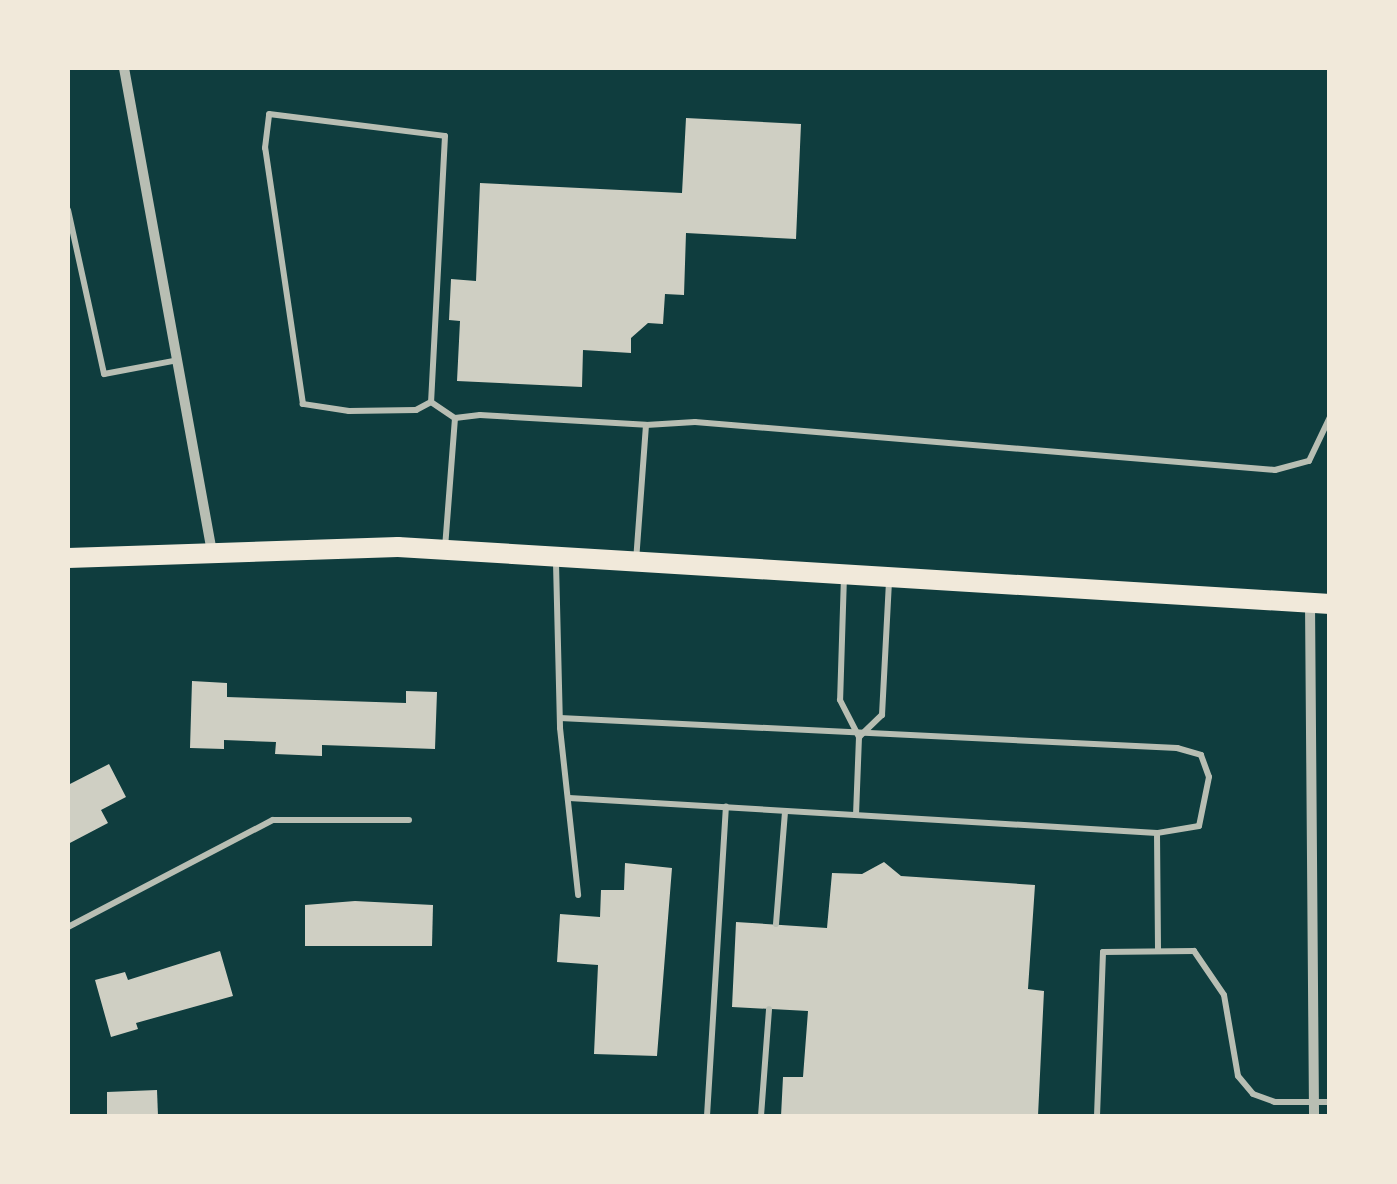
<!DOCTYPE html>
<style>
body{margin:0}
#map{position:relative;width:1397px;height:1184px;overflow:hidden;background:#0f3d3e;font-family:Merriweather,serif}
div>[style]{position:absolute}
.building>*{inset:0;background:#cfcfc3}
.service>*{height:6px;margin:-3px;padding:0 3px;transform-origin:3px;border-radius:3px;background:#b8beb3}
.minor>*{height:10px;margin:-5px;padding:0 5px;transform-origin:5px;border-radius:5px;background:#b8beb3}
.primary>*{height:20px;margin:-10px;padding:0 10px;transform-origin:10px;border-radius:10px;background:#f1e9da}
span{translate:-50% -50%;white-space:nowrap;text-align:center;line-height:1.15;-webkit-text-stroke:10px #f1e9da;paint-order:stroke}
.frame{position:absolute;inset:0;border:70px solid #f1e9da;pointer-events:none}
</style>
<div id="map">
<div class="building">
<i style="clip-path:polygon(686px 118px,801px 124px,796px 239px,686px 233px,684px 295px,665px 294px,663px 324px,648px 323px,631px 338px,631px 353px,583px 350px,582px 387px,457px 381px,460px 321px,449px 320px,451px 279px,476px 281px,480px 183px,682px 193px)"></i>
<i style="clip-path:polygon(192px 681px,227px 683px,227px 697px,406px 703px,406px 691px,437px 692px,435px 749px,322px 745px,322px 756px,275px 754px,276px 742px,224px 740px,224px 749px,190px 748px)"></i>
<i style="clip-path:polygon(109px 764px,126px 797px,101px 810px,108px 823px,68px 844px,68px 785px)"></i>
<i style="clip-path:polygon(884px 862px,901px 876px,1035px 885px,1028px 989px,1044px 991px,1038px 1116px,781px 1116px,783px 1077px,803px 1077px,808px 1011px,732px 1007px,736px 922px,827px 928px,832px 873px,862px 874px)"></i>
<i style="clip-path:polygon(625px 863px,672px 868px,657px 1056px,594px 1054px,598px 965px,557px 962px,560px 914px,600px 917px,601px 890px,624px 890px)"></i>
<i style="clip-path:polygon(355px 901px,433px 905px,432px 946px,305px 946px,305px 905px)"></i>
<i style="clip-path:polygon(220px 951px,233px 996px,136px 1023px,138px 1029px,111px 1037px,95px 980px,125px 972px,128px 980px)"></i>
<i style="clip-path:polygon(157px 1090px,158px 1116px,107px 1116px,107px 1092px)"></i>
</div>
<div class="service">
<i style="left:68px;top:210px;width:168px;rotate:77.6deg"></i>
<i style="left:104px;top:374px;width:75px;rotate:-10.7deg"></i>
<i style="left:431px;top:402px;width:17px;rotate:152deg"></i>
<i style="left:416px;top:410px;width:67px;rotate:179.1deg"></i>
<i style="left:349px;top:411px;width:47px;rotate:-171.3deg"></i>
<i style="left:303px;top:404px;width:259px;rotate:-98.4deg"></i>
<i style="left:265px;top:148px;width:34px;rotate:-83deg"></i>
<i style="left:269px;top:114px;width:177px;rotate:7.1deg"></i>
<i style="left:445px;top:136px;width:266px;rotate:93deg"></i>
<i style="left:431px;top:402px;width:29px;rotate:34deg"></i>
<i style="left:646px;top:425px;width:49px;rotate:-3.5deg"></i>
<i style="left:695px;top:422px;width:582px;rotate:4.73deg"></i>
<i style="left:1275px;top:470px;width:35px;rotate:-15deg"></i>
<i style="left:1309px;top:461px;width:49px;rotate:-64.5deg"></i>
<i style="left:445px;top:548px;width:130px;rotate:-85.6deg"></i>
<i style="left:455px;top:418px;width:25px;rotate:-7deg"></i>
<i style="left:480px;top:415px;width:166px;rotate:3.4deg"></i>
<i style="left:646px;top:425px;width:135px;rotate:94.2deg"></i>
<i style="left:556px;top:563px;width:165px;rotate:88.6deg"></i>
<i style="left:560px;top:728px;width:168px;rotate:83.8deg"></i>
<i style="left:844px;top:576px;width:124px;rotate:91.8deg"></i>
<i style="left:840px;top:700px;width:42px;rotate:62.8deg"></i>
<i style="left:859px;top:737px;width:32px;rotate:-44deg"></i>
<i style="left:882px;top:715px;width:134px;rotate:-87deg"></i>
<i style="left:560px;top:718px;width:618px;rotate:2.78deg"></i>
<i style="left:1177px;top:748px;width:25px;rotate:16deg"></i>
<i style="left:1201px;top:755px;width:23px;rotate:70deg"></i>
<i style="left:1209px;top:777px;width:50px;rotate:101.5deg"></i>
<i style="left:1199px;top:826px;width:43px;rotate:170.5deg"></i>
<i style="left:1157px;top:833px;width:589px;rotate:-176.59deg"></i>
<i style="left:856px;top:815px;width:78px;rotate:-87.8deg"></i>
<i style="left:1157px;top:833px;width:117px;rotate:89.5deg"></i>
<i style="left:776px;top:924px;width:112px;rotate:-85.4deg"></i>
<i style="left:68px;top:927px;width:231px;rotate:-27.6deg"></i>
<i style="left:273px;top:820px;width:136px"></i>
<i style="left:707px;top:1116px;width:310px;rotate:-86.5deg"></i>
<i style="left:761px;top:1116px;width:107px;rotate:-85.7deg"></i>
<i style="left:1097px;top:1116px;width:164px;rotate:-87.9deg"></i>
<i style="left:1103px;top:952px;width:91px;rotate:-0.6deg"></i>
<i style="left:1194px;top:951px;width:53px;rotate:55.7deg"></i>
<i style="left:1224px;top:995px;width:82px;rotate:80.2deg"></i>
<i style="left:1238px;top:1076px;width:23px;rotate:50deg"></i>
<i style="left:1253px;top:1094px;width:23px;rotate:20deg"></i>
<i style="left:1275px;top:1102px;width:55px"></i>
</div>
<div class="minor">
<i style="left:124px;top:68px;width:490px;rotate:79.7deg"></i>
<i style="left:1310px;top:603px;width:513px;rotate:89.55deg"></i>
</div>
<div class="primary">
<i style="left:68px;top:558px;width:330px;rotate:-1.9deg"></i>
<i style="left:398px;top:547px;width:934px;rotate:3.5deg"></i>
</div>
<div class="frame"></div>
</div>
